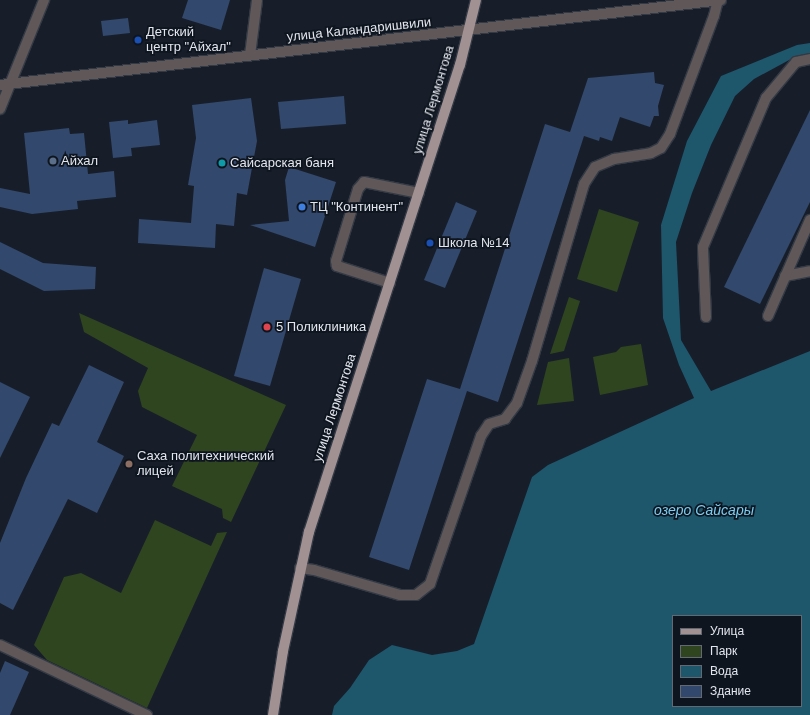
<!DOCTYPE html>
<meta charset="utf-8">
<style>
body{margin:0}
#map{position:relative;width:810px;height:715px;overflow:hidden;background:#171e29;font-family:Helvetica,sans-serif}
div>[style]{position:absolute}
.green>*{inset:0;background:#2f451f}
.water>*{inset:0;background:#1e566c}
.building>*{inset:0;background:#32486c}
.roads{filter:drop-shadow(1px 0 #333a45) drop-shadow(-1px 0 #333a45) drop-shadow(0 1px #333a45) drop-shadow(0 -1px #333a45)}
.service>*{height:10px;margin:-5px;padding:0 5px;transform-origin:5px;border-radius:5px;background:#5f5758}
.minor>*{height:10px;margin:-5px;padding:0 5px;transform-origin:5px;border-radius:5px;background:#5f5758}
.tertiary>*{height:10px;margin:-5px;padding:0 5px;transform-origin:5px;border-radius:5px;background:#5f5758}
.primary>*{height:10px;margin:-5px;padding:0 5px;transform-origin:5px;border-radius:5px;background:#a19192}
.dots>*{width:11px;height:11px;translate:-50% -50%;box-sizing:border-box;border:2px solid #0f151f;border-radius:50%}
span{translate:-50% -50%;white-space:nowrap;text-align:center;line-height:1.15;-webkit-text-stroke:3.5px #0f151f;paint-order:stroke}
.street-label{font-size:13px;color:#e2e6ee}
.poi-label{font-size:13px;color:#e2e6ee}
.left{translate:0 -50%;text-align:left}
.water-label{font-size:14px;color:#78cef3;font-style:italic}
.legend{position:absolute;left:672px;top:615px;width:130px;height:92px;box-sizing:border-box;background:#0f151f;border:1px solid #636972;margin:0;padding:5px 7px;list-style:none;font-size:12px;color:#e2e6ee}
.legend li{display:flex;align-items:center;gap:8px;height:20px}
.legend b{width:20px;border:1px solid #636972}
</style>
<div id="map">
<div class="green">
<i style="clip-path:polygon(599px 209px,639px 222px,617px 292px,577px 279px)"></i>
<i style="clip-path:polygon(569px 297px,580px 301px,564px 351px,550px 354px)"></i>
<i style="clip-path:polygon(79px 313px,286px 405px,231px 522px,223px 518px,222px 509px,172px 486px,197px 435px,142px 407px,138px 391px,148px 368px,84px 332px)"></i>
<i style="clip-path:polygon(641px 344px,648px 385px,600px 395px,593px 357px,616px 352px,621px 347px)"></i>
<i style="clip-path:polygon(569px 358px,574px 401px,537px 405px,548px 362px)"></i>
<i style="clip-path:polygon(155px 520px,211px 546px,217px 533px,227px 532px,147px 708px,47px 660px,34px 645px,64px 577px,81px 573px,121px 593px)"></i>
</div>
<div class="water">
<i style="clip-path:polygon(evenodd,810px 43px,810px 54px,791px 59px,754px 79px,735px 96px,711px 145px,692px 193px,676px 242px,681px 340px,711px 391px,810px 351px,810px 715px,332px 715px,334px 706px,350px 688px,369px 660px,392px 645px,432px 655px,457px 651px,474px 644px,532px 477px,548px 465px,694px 398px,679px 365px,663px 318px,661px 225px,687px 141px,721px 76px,797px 45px,810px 43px,673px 616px,801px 616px,801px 706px,673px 706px,673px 616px)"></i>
</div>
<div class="building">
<i style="clip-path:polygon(188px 0,230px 0,221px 30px,182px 18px)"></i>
<i style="clip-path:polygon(128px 18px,130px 33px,103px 36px,101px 21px)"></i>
<i style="clip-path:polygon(654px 72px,655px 83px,664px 85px,658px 106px,659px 116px,654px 116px,650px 127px,620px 117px,612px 141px,600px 137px,599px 141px,584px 136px,498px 402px,467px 391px,409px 570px,369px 557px,427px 379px,460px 389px,545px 124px,570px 132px,588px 78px)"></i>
<i style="clip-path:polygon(344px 96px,346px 124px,281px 129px,278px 102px)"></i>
<i style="clip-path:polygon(251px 98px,257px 141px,247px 195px,237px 193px,234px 226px,216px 224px,215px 248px,138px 243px,139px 219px,191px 223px,194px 186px,188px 185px,196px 138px,192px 105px)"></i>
<i style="clip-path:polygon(810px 110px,810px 202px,760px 304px,724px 287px)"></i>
<i style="clip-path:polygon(128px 120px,128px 124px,157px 120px,160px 145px,131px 148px,132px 156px,113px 158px,109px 122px)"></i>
<i style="clip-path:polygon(69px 128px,70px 134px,84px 133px,88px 174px,114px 171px,116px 197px,77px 201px,78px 209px,32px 214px,0 207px,0 188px,30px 194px,24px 133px)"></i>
<i style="clip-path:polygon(289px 167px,336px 182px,315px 247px,250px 225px,289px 221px,285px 180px)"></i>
<i style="clip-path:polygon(456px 202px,477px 211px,445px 288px,424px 280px)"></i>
<i style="clip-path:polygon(0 242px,43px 263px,96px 267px,95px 289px,44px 291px,0 269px)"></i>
<i style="clip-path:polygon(264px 268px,301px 279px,270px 386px,234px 376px)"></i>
<i style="clip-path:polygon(89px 365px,124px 382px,97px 442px,124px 456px,97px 513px,68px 499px,13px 610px,0 603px,0 543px,26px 478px,52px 423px,59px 426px)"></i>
<i style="clip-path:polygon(0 382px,30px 397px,0 458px)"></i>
<i style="clip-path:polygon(5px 661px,29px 672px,10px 715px,0 715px,0 673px)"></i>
</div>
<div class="roads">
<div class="service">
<i style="left:785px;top:276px;width:25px;rotate:-11deg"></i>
<i style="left:390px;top:283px;width:56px;rotate:-162.2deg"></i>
<i style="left:337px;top:266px;width:5px;rotate:-101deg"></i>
<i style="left:336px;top:261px;width:75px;rotate:-73deg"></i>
<i style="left:358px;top:189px;width:9px;rotate:-49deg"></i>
<i style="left:364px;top:182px;width:56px;rotate:11.3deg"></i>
<i style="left:768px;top:316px;width:105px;rotate:-66.4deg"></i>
<i style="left:706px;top:317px;width:70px;rotate:-92.5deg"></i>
<i style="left:703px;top:247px;width:162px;rotate:-67.1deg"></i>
<i style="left:766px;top:98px;width:47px;rotate:-50.2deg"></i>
<i style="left:796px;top:62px;width:14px;rotate:-12deg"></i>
<i style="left:300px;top:568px;width:14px;rotate:8deg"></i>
<i style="left:314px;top:570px;width:90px;rotate:16.2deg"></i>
<i style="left:400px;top:595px;width:16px"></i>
<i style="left:416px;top:595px;width:18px;rotate:-38deg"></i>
<i style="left:430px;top:584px;width:157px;rotate:-71deg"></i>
<i style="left:481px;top:436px;width:14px;rotate:-56deg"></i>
<i style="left:489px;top:424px;width:17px;rotate:-17deg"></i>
<i style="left:505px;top:419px;width:20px;rotate:-53deg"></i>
<i style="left:517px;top:403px;width:45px;rotate:-70.3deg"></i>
<i style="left:532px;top:361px;width:184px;rotate:-73.6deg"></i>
<i style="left:584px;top:184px;width:20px;rotate:-57deg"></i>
<i style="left:595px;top:167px;width:21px;rotate:-23deg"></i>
<i style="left:614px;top:159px;width:37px;rotate:-9deg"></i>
<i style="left:651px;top:153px;width:11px;rotate:-27deg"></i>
<i style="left:661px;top:148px;width:17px;rotate:-57deg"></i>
<i style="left:670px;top:134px;width:126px;rotate:-69.6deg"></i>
<i style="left:714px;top:16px;width:16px;rotate:-76deg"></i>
<i style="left:0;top:645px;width:163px;rotate:25.5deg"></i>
</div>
<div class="minor">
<i style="left:250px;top:55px;width:55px;rotate:-82.7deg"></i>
<i style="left:0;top:109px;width:118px;rotate:-68deg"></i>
</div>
<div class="tertiary">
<i style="left:0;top:85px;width:726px;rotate:-6.72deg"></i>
</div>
<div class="primary">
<i style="left:273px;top:715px;width:65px;rotate:-81.1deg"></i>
<i style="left:283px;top:651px;width:122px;rotate:-77.7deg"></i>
<i style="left:309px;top:532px;width:491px;rotate:-72.1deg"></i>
<i style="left:460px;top:65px;width:67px;rotate:-76.2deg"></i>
</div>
</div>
<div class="dots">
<i style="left:138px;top:40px;background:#1a4fb4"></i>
<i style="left:53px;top:161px;background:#5c6f8a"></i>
<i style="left:222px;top:163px;background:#0f9aa8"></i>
<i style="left:302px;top:207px;background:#3f7fe0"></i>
<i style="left:430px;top:243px;background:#1a4fb4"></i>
<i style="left:267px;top:327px;background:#e0444e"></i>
<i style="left:129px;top:464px;background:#8d6e63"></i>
</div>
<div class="street-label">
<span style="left:359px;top:30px;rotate:-6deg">улица Каландаришвили</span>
<span style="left:434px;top:100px;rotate:-73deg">улица Лермонтова</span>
<span style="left:335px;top:408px;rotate:-72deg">улица Лермонтова</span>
</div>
<div class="poi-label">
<span class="left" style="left:146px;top:40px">Детский<br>центр "Айхал"</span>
<span class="left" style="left:61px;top:161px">Айхал</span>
<span class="left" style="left:230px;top:163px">Сайсарская баня</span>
<span class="left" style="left:310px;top:207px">ТЦ "Континент"</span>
<span class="left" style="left:438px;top:243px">Школа №14</span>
<span class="left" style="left:276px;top:327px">5 Поликлиника</span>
<span class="left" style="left:137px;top:464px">Саха политехнический<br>лицей</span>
</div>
<div class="water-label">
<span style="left:704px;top:510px">озеро Сайсары</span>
</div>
<ul class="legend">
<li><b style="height:5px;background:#a19192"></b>Улица</li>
<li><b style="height:11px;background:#2f451f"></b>Парк</li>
<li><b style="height:11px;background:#1e566c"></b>Вода</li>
<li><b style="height:11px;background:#32486c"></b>Здание</li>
</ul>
</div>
